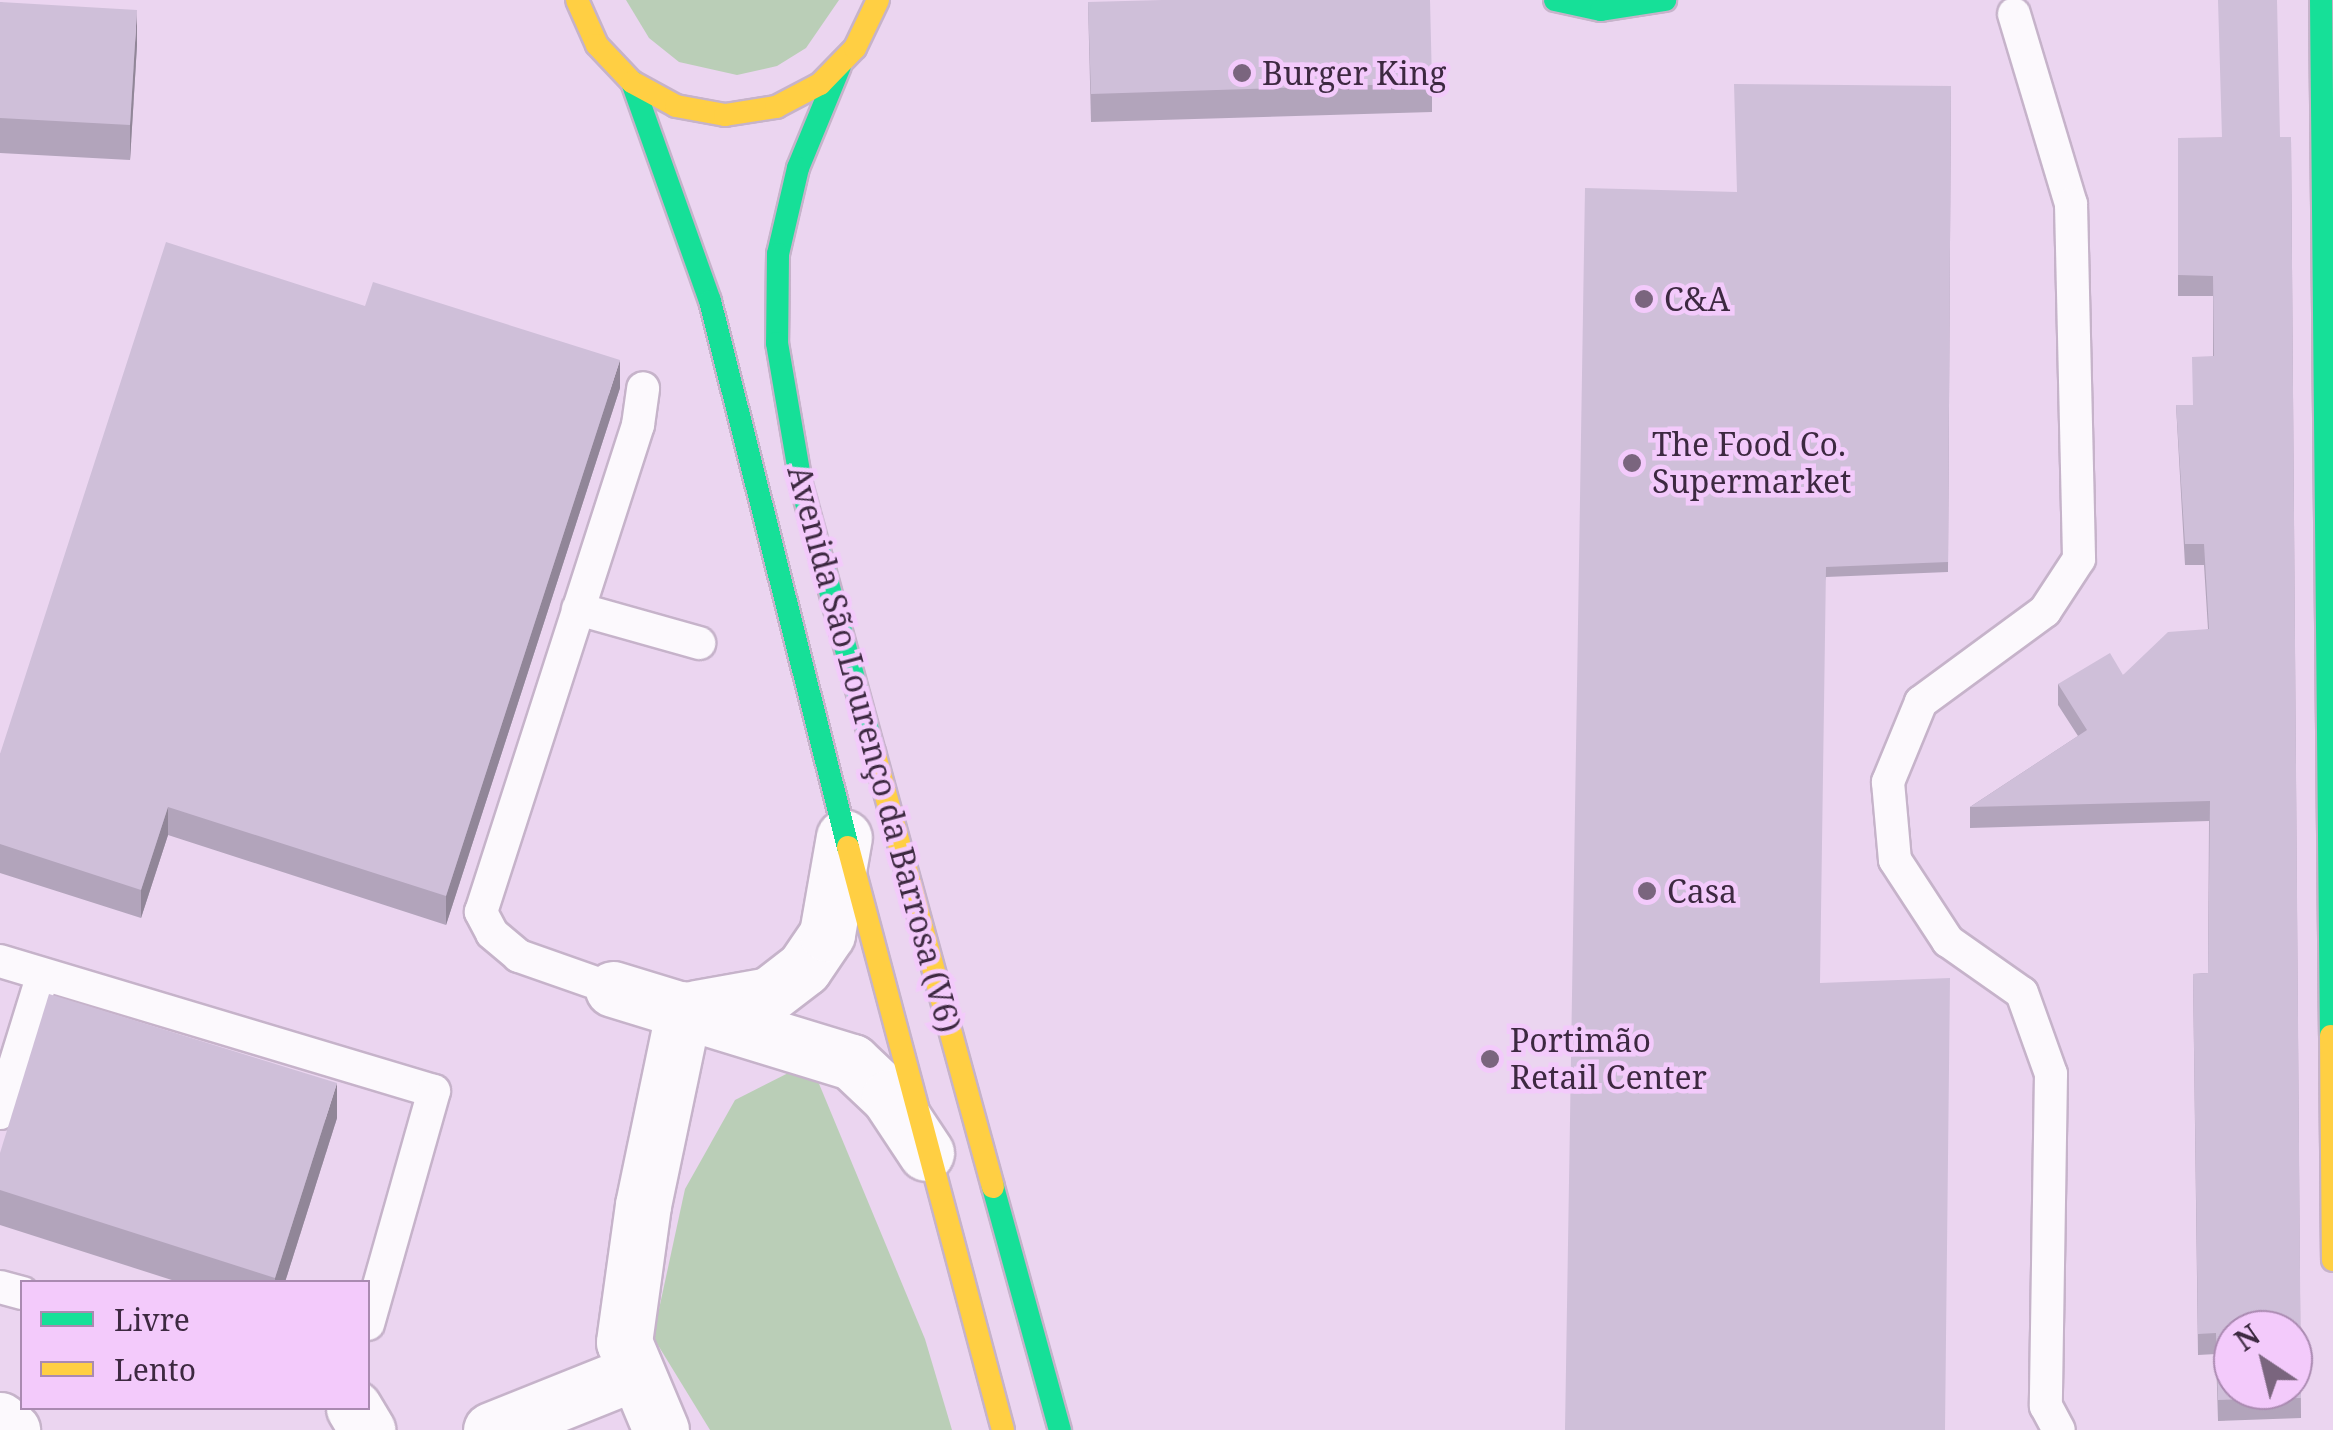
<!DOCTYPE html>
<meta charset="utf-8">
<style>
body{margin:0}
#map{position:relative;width:2333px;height:1430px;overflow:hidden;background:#ebd5f0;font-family:"Noto Serif",serif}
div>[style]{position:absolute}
.green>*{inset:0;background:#baceb7}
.roads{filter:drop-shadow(2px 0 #c6b3ca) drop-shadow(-2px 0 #c6b3ca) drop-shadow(0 2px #c6b3ca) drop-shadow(0 -2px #c6b3ca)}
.lane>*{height:32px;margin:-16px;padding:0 16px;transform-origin:16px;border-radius:16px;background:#fcf9fd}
.street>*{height:55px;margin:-27.5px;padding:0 27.5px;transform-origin:27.5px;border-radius:27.5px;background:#fcf9fd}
.fast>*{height:22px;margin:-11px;padding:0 11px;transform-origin:11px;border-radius:11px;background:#16e098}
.slow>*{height:22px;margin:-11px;padding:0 11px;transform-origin:11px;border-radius:11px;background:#ffcf43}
.wall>*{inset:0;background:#b2a4bb}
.shaded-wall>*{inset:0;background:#918698}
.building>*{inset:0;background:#cfbfd9}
.dots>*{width:28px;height:28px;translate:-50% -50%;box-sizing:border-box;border:5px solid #f3cafb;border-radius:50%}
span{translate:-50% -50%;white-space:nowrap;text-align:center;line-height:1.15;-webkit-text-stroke:9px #f3cafb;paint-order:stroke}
.poi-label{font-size:32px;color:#3d2941}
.left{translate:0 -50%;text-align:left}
.street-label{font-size:32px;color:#3d2941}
.legend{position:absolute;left:20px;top:1280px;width:350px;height:130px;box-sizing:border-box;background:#f3cafb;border:2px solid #aa8ab1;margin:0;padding:12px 18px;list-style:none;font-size:30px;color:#3d2941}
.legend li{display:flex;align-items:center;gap:20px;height:50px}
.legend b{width:50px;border:2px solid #aa8ab1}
.north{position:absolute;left:2213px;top:1310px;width:100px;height:100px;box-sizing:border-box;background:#f3cafb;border:2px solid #aa8ab1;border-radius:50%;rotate:325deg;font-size:28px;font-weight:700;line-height:40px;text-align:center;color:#3d2941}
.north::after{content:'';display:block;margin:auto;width:35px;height:45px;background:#7a657e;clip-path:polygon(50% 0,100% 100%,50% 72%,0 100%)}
</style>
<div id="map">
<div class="green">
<i style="clip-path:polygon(626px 0,839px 0,806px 48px,777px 66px,737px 75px,679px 62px,649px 38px)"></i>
<i style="clip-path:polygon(810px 1062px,925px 1339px,952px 1430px,710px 1430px,653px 1337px,685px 1189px,735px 1100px)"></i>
</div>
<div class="roads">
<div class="lane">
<i style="left:2014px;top:14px;width:198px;rotate:73.3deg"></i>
<i style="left:2071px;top:204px;width:355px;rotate:88.7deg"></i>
<i style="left:2079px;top:559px;width:62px;rotate:123.2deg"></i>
<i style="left:2045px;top:611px;width:154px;rotate:143.7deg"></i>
<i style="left:1921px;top:702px;width:87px;rotate:112.4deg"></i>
<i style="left:1888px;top:782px;width:78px;rotate:84.9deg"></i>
<i style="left:1895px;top:860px;width:97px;rotate:56.8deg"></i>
<i style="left:1948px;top:941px;width:90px;rotate:35.1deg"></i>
<i style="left:2022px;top:993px;width:86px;rotate:70.3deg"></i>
<i style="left:2051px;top:1074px;width:332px;rotate:90.9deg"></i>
<i style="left:2046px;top:1406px;width:27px;rotate:62deg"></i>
<i style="left:578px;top:609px;width:126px;rotate:15.7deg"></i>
<i style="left:0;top:961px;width:453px;rotate:16.7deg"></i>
<i style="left:434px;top:1091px;width:242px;rotate:105.8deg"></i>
<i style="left:613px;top:989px;width:100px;rotate:-160.7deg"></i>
<i style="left:519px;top:956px;width:35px;rotate:-140deg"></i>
<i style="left:492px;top:933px;width:24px;rotate:-118deg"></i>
<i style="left:481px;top:912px;width:512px;rotate:-72.13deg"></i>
<i style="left:638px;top:425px;width:37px;rotate:-82deg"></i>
<i style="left:0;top:1113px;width:145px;rotate:-72.8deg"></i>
<i style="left:0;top:1287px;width:23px;rotate:15deg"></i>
</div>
<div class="street">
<i style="left:613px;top:989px;width:250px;rotate:17deg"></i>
<i style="left:852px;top:1062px;width:51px;rotate:43.4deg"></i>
<i style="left:889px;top:1097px;width:67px;rotate:56.5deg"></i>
<i style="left:696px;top:1008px;width:74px;rotate:-10.1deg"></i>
<i style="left:769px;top:995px;width:44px;rotate:-37.6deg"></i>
<i style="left:804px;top:968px;width:41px;rotate:-55.9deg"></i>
<i style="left:827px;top:934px;width:98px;rotate:-80.1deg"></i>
<i style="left:354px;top:1408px;width:26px;rotate:59deg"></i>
<i style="left:0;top:1420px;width:16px;rotate:40deg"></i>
<i style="left:491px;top:1430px;width:156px;rotate:-21.8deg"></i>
<i style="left:661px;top:1430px;width:95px;rotate:-112.8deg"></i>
<i style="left:624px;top:1342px;width:138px;rotate:-82.1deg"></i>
<i style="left:643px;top:1205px;width:200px;rotate:-78.2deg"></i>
</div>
<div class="fast">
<i style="left:1555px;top:0;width:47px;rotate:12.3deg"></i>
<i style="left:1601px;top:10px;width:65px;rotate:-8.9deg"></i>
<i style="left:2321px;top:0;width:1036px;rotate:89.45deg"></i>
<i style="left:840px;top:66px;width:110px;rotate:112.4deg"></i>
<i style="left:798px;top:168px;width:88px;rotate:103.1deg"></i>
<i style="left:778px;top:254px;width:89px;rotate:90.6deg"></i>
<i style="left:777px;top:343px;width:143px;rotate:80.3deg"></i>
<i style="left:801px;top:484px;width:278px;rotate:74.8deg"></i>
<i style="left:632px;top:82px;width:232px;rotate:70.4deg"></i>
<i style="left:710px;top:301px;width:563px;rotate:75.82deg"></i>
<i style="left:993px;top:1187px;width:252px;rotate:74.6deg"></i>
</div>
<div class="slow">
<i style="left:577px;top:0;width:49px;rotate:66deg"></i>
<i style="left:597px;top:45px;width:51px;rotate:46.6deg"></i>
<i style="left:632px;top:82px;width:50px;rotate:28.6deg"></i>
<i style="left:676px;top:106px;width:50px;rotate:10.4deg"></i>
<i style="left:725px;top:115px;width:52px;rotate:-8.9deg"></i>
<i style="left:776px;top:107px;width:50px;rotate:-27.6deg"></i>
<i style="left:820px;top:84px;width:50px;rotate:-45.8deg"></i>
<i style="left:855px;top:48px;width:53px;rotate:-64.4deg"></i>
<i style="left:874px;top:752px;width:451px;rotate:74.7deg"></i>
<i style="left:848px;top:847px;width:603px;rotate:75.11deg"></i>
<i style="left:2331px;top:1036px;width:224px;rotate:89.5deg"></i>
</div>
</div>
<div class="wall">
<i style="clip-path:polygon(0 2px,137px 45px,130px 160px,0 153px)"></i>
<i style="clip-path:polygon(1088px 2px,1432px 83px,1432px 112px,1091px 122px)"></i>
<i style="clip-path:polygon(1951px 86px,1948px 572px,1826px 577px,1565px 1430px,1737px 192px)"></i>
<i style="clip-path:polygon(2291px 137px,2301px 1418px,2218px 1421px,2216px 1354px,2198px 1355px,2193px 974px,2208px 973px,2209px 821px,1970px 828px,1970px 807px,2078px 736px,2058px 705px,2058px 684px,2123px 675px,2208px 629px,2204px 565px,2185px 565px,2176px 405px,2193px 405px,2213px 356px,2213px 296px,2178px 296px,2178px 138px)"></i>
<i style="clip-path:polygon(620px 388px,446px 925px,168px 835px,141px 918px,0 873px,0 754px)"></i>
<i style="clip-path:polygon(337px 1118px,285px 1282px,178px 1282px,0 1225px,0 1153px)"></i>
</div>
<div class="shaded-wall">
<i style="clip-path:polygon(137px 10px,137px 45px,130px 160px,130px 125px)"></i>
<i style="clip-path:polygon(620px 360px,620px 388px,446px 925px,446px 896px)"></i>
<i style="clip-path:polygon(168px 807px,168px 835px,141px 918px,141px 890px)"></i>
<i style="clip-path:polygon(337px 1083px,337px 1118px,285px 1282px,275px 1282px,275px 1278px)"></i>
</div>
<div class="building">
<i style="clip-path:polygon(1162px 0,1430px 0,1432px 83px,1091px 94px,1088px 2px)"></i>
<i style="clip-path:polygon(evenodd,2218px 0,2277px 0,2280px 137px,2291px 137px,2301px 1398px,2218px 1400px,2216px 1333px,2198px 1334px,2193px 974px,2208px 973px,2210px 801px,1970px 807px,2087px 730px,2058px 684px,2110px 653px,2123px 675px,2168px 632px,2209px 629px,2204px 544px,2185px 544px,2176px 405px,2193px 405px,2192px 357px,2214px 356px,2213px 276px,2178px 275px,2178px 138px,2222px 138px,2218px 0,2233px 1330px,2293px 1330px,2293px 1390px,2233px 1390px,2233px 1330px)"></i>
<i style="clip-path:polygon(0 2px,137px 10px,130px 125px,0 118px)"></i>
<i style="clip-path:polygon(1734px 84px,1951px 86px,1948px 562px,1826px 567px,1820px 983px,1950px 978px,1945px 1430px,1565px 1430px,1585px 188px,1737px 192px)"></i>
<i style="clip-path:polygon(166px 242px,365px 306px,373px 282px,620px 360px,446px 896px,168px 807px,141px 890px,0 844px,0 754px)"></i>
<i style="clip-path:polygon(49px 994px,337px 1083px,275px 1278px,0 1190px,0 1153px)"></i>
</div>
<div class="dots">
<i style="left:1242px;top:73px;background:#7a657e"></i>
<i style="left:1644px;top:299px;background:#7a657e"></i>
<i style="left:1632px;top:463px;background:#7a657e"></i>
<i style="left:1647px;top:891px;background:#7a657e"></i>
<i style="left:1490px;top:1059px;background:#7a657e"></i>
</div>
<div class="poi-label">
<span class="left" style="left:1262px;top:73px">Burger King</span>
<span class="left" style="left:1664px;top:299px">C&amp;A</span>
<span class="left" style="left:1652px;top:463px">The Food Co.<br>Supermarket</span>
<span class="left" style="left:1667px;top:891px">Casa</span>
<span class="left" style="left:1510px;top:1059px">Portimão<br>Retail Center</span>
</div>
<div class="street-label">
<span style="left:874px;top:749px;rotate:75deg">Avenida São Lourenço da Barrosa (V6)</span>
</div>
<ul class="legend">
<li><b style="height:12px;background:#16e098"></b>Livre</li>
<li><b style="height:12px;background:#ffcf43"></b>Lento</li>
</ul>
<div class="north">N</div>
</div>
